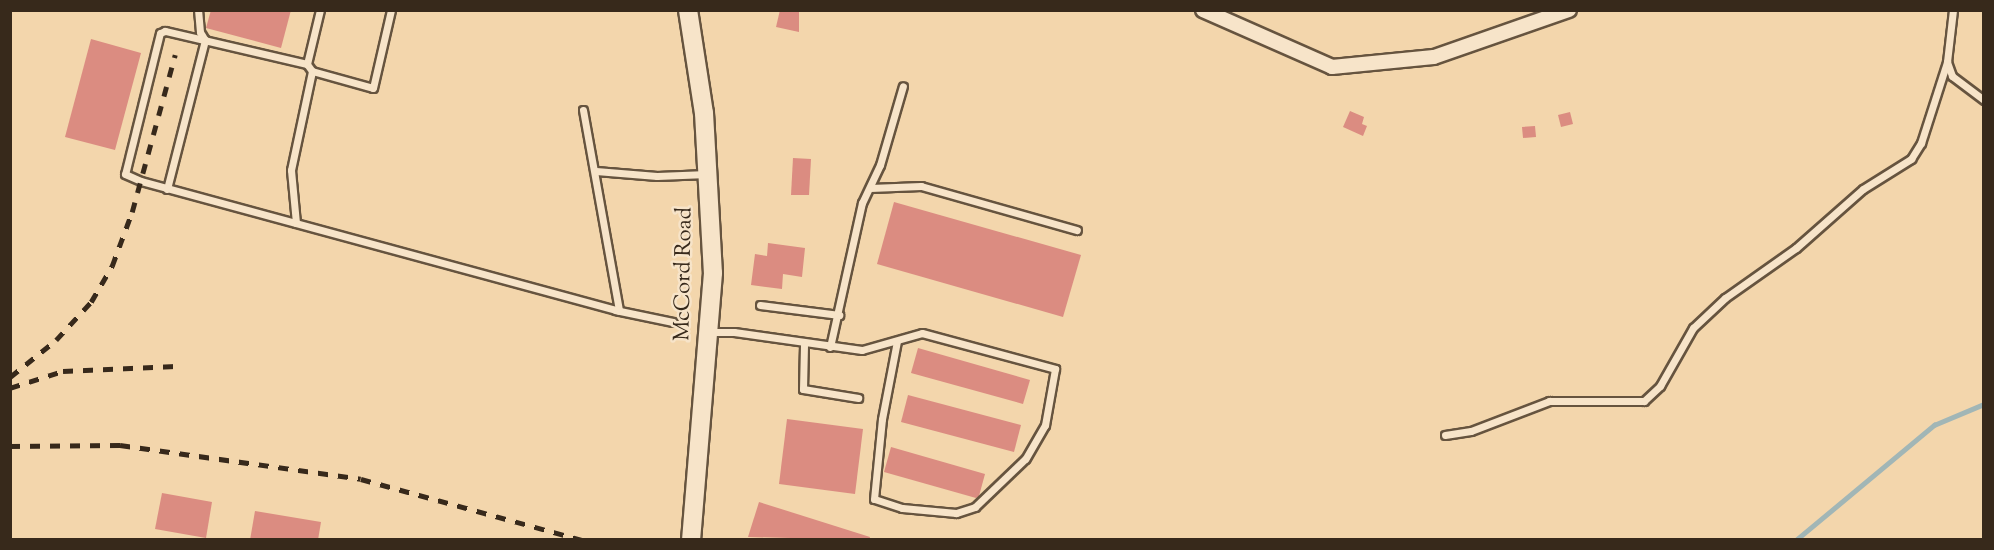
<!DOCTYPE html>
<style>
body{margin:0}
#map{position:relative;width:1994px;height:550px;overflow:hidden;background:#f3d6ac;font-family:"Sorts Mill Goudy",serif}
div>[style]{position:absolute}
.stream>*{height:4.5px;margin:-2.25px;padding:0 2.25px;transform-origin:2.25px;border-radius:2.25px;background:#a1b6b6}
.building>*{inset:0;background:#db8c81}
.roads{filter:drop-shadow(2px 0 #66543f) drop-shadow(-2px 0 #66543f) drop-shadow(0 2px #66543f) drop-shadow(0 -2px #66543f)}
.lane>*{height:7px;margin:-3.5px;padding:0 3.5px;transform-origin:3.5px;border-radius:3.5px;background:#f7e4c9}
.street>*{height:14px;margin:-7px;padding:0 7px;transform-origin:7px;border-radius:7px;background:#f7e4c9}
.secondary>*{height:18px;margin:-9px;padding:0 9px;transform-origin:9px;border-radius:9px;background:#f7e4c9}
.rail>*{height:4.5px;margin-top:-2.25px;transform-origin:0;background:repeating-linear-gradient(90deg,#37291b 0 10px,transparent 0 20px)}
span{translate:-50% -50%;white-space:nowrap;text-align:center;line-height:1.15;-webkit-text-stroke:5px #f7e4c9;paint-order:stroke}
.street-label{font-size:22px;color:#37291b}
.frame{position:absolute;inset:0;border:12px solid #37291b;pointer-events:none}
</style>
<div id="map">
<div class="stream">
<i style="left:1796px;top:540px;width:180px;rotate:-39.8deg"></i>
<i style="left:1934px;top:425px;width:54px;rotate:-22.8deg"></i>
</div>
<div class="building">
<i style="clip-path:polygon(211px 10px,291px 10px,281px 48px,206px 28px)"></i>
<i style="clip-path:polygon(780px 10px,799px 10px,799px 32px,776px 27px)"></i>
<i style="clip-path:polygon(91px 39px,141px 53px,115px 150px,65px 137px)"></i>
<i style="clip-path:polygon(1350px 111px,1364px 117px,1362px 124px,1367px 126px,1363px 136px,1343px 127px)"></i>
<i style="clip-path:polygon(1570px 112px,1573px 124px,1561px 127px,1558px 115px)"></i>
<i style="clip-path:polygon(1535px 126px,1536px 137px,1523px 138px,1522px 127px)"></i>
<i style="clip-path:polygon(793px 158px,811px 159px,809px 195px,791px 195px)"></i>
<i style="clip-path:polygon(894px 202px,1081px 255px,1063px 317px,877px 264px)"></i>
<i style="clip-path:polygon(768px 243px,805px 248px,802px 277px,783px 274px,782px 289px,751px 285px,755px 254px,767px 256px)"></i>
<i style="clip-path:polygon(918px 348px,1030px 380px,1023px 404px,911px 373px)"></i>
<i style="clip-path:polygon(908px 395px,1021px 425px,1014px 452px,901px 422px)"></i>
<i style="clip-path:polygon(787px 419px,863px 429px,855px 494px,779px 484px)"></i>
<i style="clip-path:polygon(891px 447px,985px 474px,979px 496px,976px 498px,884px 472px)"></i>
<i style="clip-path:polygon(162px 493px,212px 502px,206px 538px,155px 529px)"></i>
<i style="clip-path:polygon(759px 502px,870px 537px,869px 540px,748px 537px)"></i>
<i style="clip-path:polygon(255px 511px,321px 522px,318px 540px,250px 540px)"></i>
</div>
<div class="roads">
<div class="lane">
<i style="left:1953px;top:10px;width:52px;rotate:96.6deg"></i>
<i style="left:1947px;top:62px;width:15px;rotate:70deg"></i>
<i style="left:1952px;top:76px;width:40px;rotate:37deg"></i>
<i style="left:307px;top:64px;width:56px;rotate:-76.5deg"></i>
<i style="left:312px;top:71px;width:63px;rotate:15.6deg"></i>
<i style="left:373px;top:88px;width:80px;rotate:-77deg"></i>
<i style="left:583px;top:110px;width:204px;rotate:79.8deg"></i>
<i style="left:596px;top:171px;width:61px;rotate:4.7deg"></i>
<i style="left:657px;top:176px;width:50px;rotate:-2.3deg"></i>
<i style="left:870px;top:188px;width:51px;rotate:-2.2deg"></i>
<i style="left:921px;top:186px;width:162px;rotate:15.8deg"></i>
<i style="left:167px;top:189px;width:154px;rotate:-75.7deg"></i>
<i style="left:205px;top:40px;width:9px;rotate:-122deg"></i>
<i style="left:200px;top:32px;width:22px;rotate:-95deg"></i>
<i style="left:296px;top:223px;width:53px;rotate:-95.4deg"></i>
<i style="left:291px;top:170px;width:101px;rotate:-78deg"></i>
<i style="left:312px;top:71px;width:9px;rotate:-126deg"></i>
<i style="left:307px;top:64px;width:146px;rotate:-166.9deg"></i>
<i style="left:165px;top:31px;width:5px;rotate:158deg"></i>
<i style="left:160px;top:33px;width:145px;rotate:103.9deg"></i>
<i style="left:125px;top:174px;width:17px;rotate:24deg"></i>
<i style="left:141px;top:181px;width:491px;rotate:15.2deg"></i>
<i style="left:615px;top:310px;width:59px;rotate:11.7deg"></i>
<i style="left:760px;top:305px;width:80px;rotate:7.2deg"></i>
<i style="left:709px;top:332px;width:25px"></i>
<i style="left:734px;top:332px;width:129px;rotate:8deg"></i>
<i style="left:862px;top:350px;width:62px;rotate:-15.8deg"></i>
<i style="left:922px;top:333px;width:138px;rotate:15.1deg"></i>
<i style="left:1055px;top:369px;width:57px;rotate:100.1deg"></i>
<i style="left:1045px;top:425px;width:39px;rotate:120deg"></i>
<i style="left:1025px;top:459px;width:69px;rotate:136.2deg"></i>
<i style="left:975px;top:507px;width:20px;rotate:162deg"></i>
<i style="left:956px;top:513px;width:54px;rotate:-174.7deg"></i>
<i style="left:902px;top:508px;width:29px;rotate:-162deg"></i>
<i style="left:874px;top:499px;width:80px;rotate:-84.3deg"></i>
<i style="left:882px;top:419px;width:79px;rotate:-79.1deg"></i>
<i style="left:804px;top:345px;width:44px;rotate:91.3deg"></i>
<i style="left:803px;top:389px;width:56px;rotate:9.3deg"></i>
<i style="left:830px;top:347px;width:148px;rotate:-77.5deg"></i>
<i style="left:862px;top:203px;width:42px;rotate:-64.7deg"></i>
<i style="left:880px;top:165px;width:82px;rotate:-73.8deg"></i>
<i style="left:1445px;top:435px;width:26px;rotate:-9deg"></i>
<i style="left:1471px;top:431px;width:84px;rotate:-21deg"></i>
<i style="left:1549px;top:401px;width:95px"></i>
<i style="left:1644px;top:401px;width:22px;rotate:-43deg"></i>
<i style="left:1660px;top:386px;width:67px;rotate:-60.4deg"></i>
<i style="left:1693px;top:328px;width:44px;rotate:-43.2deg"></i>
<i style="left:1725px;top:298px;width:87px;rotate:-35.2deg"></i>
<i style="left:1796px;top:248px;width:89px;rotate:-41.4deg"></i>
<i style="left:1863px;top:189px;width:57px;rotate:-32deg"></i>
<i style="left:1911px;top:159px;width:19px;rotate:-58deg"></i>
<i style="left:1921px;top:143px;width:85px;rotate:-72.2deg"></i>
</div>
<div class="street">
<i style="left:1203px;top:10px;width:141px;rotate:23.8deg"></i>
<i style="left:1332px;top:67px;width:102px;rotate:-5.6deg"></i>
<i style="left:1434px;top:57px;width:143px;rotate:-19.2deg"></i>
</div>
<div class="secondary">
<i style="left:688px;top:10px;width:104px;rotate:81.2deg"></i>
<i style="left:704px;top:113px;width:160px;rotate:86.8deg"></i>
<i style="left:713px;top:273px;width:268px;rotate:94.7deg"></i>
</div>
</div>
<div class="rail">
<i style="left:10px;top:377px;width:59px;rotate:-38.8deg"></i>
<i style="left:56px;top:340px;width:52px;rotate:-47.4deg"></i>
<i style="left:91px;top:302px;width:42px;rotate:-59.7deg"></i>
<i style="left:112px;top:266px;width:58px;rotate:-69.7deg"></i>
<i style="left:132px;top:212px;width:163px;rotate:-74.7deg"></i>
<i style="left:10px;top:388px;width:56px;rotate:-17.8deg"></i>
<i style="left:63px;top:371px;width:113px;rotate:-2.5deg"></i>
<i style="left:10px;top:446px;width:110px;rotate:-0.5deg"></i>
<i style="left:120px;top:445px;width:243px;rotate:8deg"></i>
<i style="left:361px;top:479px;width:229px;rotate:15.4deg"></i>
</div>
<div class="street-label">
<span style="left:685px;top:274px;rotate:-89deg">McCord Road</span>
</div>
<div class="frame"></div>
</div>
